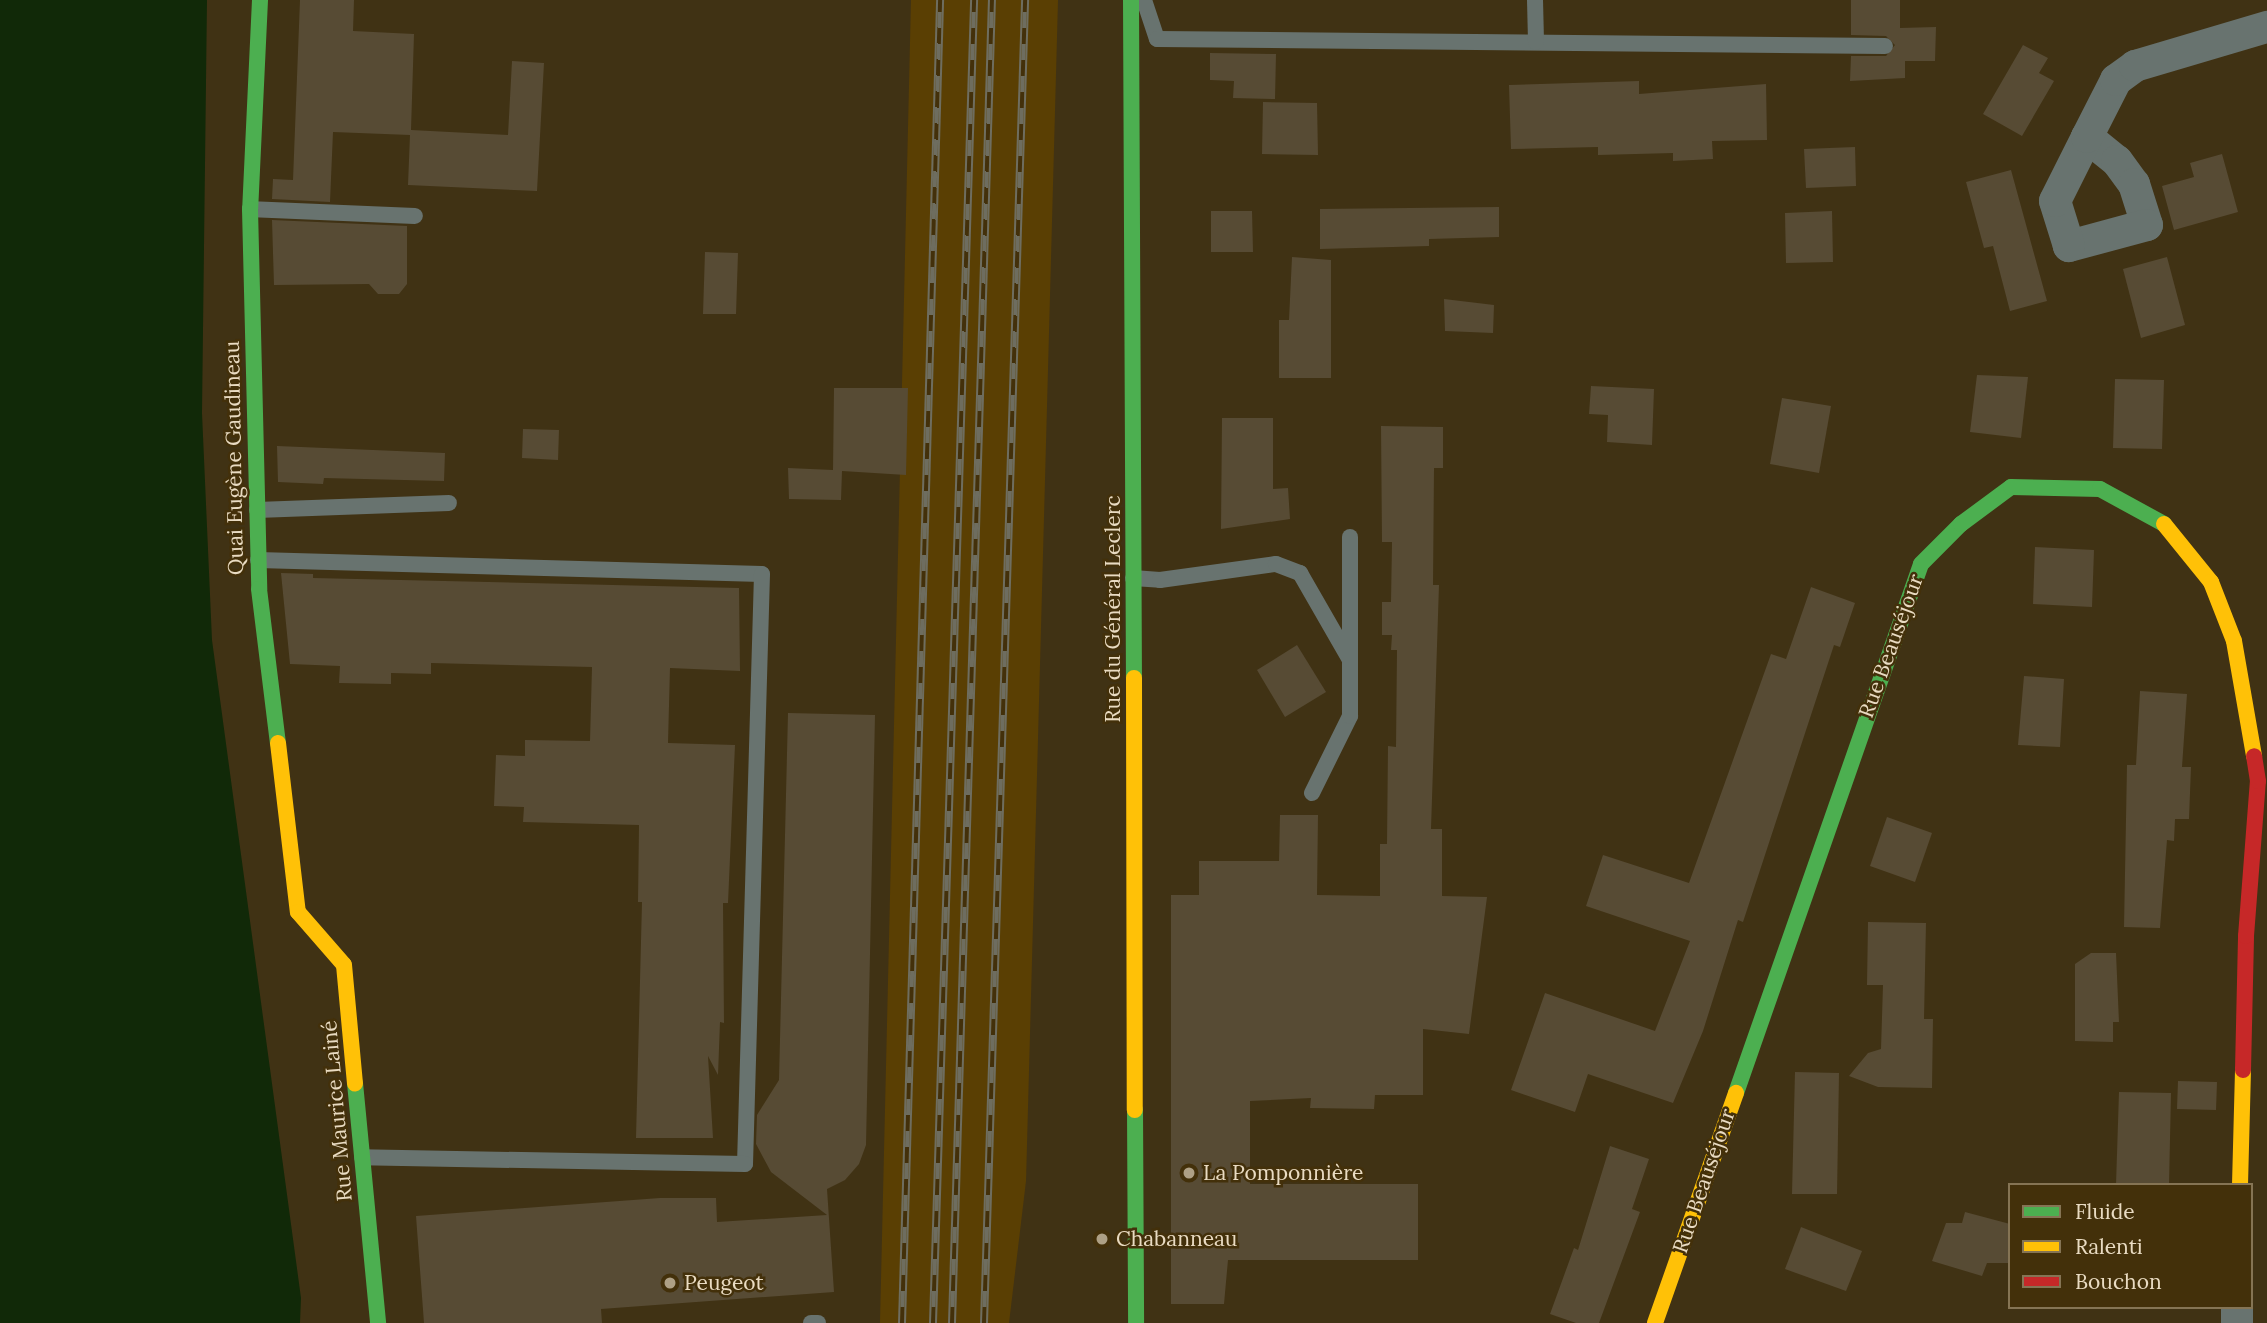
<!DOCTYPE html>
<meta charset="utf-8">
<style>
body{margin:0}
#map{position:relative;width:2267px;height:1323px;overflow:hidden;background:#403214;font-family:Lora,serif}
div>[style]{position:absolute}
.built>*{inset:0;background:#5a3f03}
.water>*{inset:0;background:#112908}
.building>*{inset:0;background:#574b34}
.lane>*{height:16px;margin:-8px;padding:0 8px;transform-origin:8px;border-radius:8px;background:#68736f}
.street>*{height:32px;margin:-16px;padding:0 16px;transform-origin:16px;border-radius:16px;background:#68736f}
.fast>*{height:16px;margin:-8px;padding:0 8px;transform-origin:8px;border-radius:8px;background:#4caf50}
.slow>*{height:16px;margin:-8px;padding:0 8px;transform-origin:8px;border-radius:8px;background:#ffc107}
.jam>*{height:16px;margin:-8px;padding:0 8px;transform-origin:8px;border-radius:8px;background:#c62828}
.rail>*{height:8px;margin-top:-4px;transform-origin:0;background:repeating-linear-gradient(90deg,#43300a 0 16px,#6e6d5f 0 32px);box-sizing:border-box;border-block:2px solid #6e6d5f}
.dots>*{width:19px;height:19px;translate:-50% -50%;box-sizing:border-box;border:4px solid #43300a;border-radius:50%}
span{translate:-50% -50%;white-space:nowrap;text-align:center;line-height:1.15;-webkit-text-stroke:5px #43300a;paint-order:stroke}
.street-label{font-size:21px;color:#e9dbc2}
.poi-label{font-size:21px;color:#e9dbc2}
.left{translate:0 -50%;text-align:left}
.legend{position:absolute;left:2008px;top:1183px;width:245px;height:126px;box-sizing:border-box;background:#43300a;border:2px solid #857454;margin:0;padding:9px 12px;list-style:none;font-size:21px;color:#e9dbc2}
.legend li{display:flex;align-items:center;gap:14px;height:35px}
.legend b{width:35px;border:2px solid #857454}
</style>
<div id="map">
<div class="built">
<i style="clip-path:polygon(911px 0,1058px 0,1026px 1181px,1009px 1323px,880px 1323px)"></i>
</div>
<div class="water">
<i style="clip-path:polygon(0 0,207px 0,202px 413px,212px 640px,301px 1298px,300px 1323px,0 1323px)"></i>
</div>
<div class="building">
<i style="clip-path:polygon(300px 0,354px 0,353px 31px,414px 34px,411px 130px,508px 135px,512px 61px,544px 63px,537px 191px,408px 185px,410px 135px,333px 132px,330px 202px,272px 199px,273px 179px,293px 180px)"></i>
<i style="clip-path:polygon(1851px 0,1900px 0,1900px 28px,1936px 27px,1935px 61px,1905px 61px,1905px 78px,1850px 81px,1851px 56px,1886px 56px,1895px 45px,1886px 36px,1851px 35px)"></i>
<i style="clip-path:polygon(2023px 45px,2048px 58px,2039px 73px,2054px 81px,2022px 136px,1983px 114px)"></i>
<i style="clip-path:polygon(1210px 53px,1276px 54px,1275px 99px,1233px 98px,1234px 81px,1210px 80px)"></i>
<i style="clip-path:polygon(1639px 81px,1639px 94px,1766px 84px,1767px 140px,1712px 141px,1713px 159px,1673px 161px,1673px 153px,1598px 155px,1598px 147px,1511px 149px,1509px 85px)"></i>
<i style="clip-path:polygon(1263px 102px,1317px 103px,1318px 155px,1262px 154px)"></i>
<i style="clip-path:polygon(1855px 147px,1856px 186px,1806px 188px,1804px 149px)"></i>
<i style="clip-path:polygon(2222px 154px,2238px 212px,2174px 230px,2162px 186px,2194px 177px,2190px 163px)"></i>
<i style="clip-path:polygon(2011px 170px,2047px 301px,2010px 311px,1993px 246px,1984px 248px,1966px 182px)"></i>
<i style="clip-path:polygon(1499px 207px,1499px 237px,1429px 239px,1429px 246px,1320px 249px,1320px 209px)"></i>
<i style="clip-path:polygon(1211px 211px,1252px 211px,1253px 252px,1211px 252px)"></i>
<i style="clip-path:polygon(1832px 211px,1833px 262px,1786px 263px,1785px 213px)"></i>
<i style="clip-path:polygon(272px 220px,407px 226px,407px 284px,399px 294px,378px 294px,369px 284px,274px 285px)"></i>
<i style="clip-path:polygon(705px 252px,738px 253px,736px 314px,703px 314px)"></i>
<i style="clip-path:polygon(1292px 257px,1331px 260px,1331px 378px,1279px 378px,1279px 320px,1289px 320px)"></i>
<i style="clip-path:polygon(2167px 257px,2185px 325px,2141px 338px,2123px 269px)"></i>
<i style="clip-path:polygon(1444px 299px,1494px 305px,1493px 333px,1445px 331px)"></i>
<i style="clip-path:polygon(1977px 375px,2028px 377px,2021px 438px,1970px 432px)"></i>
<i style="clip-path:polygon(2115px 379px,2164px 380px,2162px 449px,2113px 448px)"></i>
<i style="clip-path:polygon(1591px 386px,1654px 389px,1652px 445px,1607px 442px,1608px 415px,1589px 414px)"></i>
<i style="clip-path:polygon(834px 388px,908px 388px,906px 475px,842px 471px,841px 500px,789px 499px,788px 468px,833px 470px)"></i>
<i style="clip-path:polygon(1782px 398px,1831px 406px,1819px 473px,1770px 464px)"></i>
<i style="clip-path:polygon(1222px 418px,1273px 418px,1273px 489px,1288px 488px,1290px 519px,1221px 529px)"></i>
<i style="clip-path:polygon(1381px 426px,1443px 427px,1443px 468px,1434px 468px,1433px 585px,1439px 585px,1431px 829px,1442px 829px,1442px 896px,1487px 897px,1469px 1034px,1423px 1029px,1423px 1095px,1375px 1095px,1374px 1109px,1310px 1108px,1311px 1098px,1250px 1101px,1250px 1184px,1418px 1184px,1418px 1260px,1228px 1260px,1224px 1304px,1171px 1304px,1171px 895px,1199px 895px,1199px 861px,1279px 861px,1280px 815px,1318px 815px,1317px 895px,1380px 896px,1380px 844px,1387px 844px,1388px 746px,1396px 747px,1397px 650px,1391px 650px,1392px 635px,1382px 635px,1382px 602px,1391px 602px,1392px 542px,1382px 542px)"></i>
<i style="clip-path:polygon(523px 429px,559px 430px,558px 460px,522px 458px)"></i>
<i style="clip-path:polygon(277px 446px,445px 453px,444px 481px,324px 478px,323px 484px,278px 482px)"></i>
<i style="clip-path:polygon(2035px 547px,2094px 550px,2092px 607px,2033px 604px)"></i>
<i style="clip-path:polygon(281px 573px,313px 574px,313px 578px,739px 588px,740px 671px,670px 668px,668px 743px,735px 745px,728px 903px,723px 903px,724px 1023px,720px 1022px,718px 1075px,708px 1056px,713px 1138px,636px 1138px,642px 902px,638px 902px,639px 825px,523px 822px,524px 807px,494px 806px,496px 755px,525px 756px,525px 740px,590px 741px,592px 667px,431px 663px,431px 674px,391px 673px,391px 684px,339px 683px,340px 666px,290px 664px)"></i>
<i style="clip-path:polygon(1811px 587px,1855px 603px,1840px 647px,1834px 645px,1743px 922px,1738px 920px,1703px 1031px,1673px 1103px,1588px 1074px,1575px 1112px,1511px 1090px,1545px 993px,1655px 1031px,1690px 941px,1586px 906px,1603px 855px,1689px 883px,1771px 654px,1786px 659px)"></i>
<i style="clip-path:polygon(1297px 645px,1326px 692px,1285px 717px,1257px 670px)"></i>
<i style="clip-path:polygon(2024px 676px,2064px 679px,2060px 747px,2018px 745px)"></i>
<i style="clip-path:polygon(2140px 691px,2187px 694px,2182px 767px,2191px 767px,2189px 819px,2175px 819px,2174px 841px,2167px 840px,2160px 928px,2124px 927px,2127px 765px,2136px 765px)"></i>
<i style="clip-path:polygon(788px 713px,875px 715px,866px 1145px,859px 1164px,845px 1180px,827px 1189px,834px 1292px,601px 1309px,602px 1323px,424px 1323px,416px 1216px,660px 1198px,716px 1198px,717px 1222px,827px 1215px,771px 1172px,756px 1144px,757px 1115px,779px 1080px)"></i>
<i style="clip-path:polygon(1887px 817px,1932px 833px,1915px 882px,1870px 866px)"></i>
<i style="clip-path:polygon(1868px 922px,1926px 923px,1924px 1019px,1933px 1019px,1932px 1088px,1878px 1087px,1849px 1076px,1868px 1053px,1881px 1049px,1883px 985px,1867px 985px)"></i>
<i style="clip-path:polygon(2091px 953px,2116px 953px,2119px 1022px,2113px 1022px,2113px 1042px,2075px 1041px,2075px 964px)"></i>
<i style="clip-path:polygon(1795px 1072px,1839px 1073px,1837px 1194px,1792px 1194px)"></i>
<i style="clip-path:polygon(2178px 1081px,2217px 1082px,2216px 1110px,2177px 1109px)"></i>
<i style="clip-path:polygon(2119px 1092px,2171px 1093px,2169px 1185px,2116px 1185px)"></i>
<i style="clip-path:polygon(1610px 1146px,1649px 1159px,1632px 1209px,1640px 1212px,1599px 1323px,1576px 1323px,1550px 1314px,1574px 1248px,1578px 1250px)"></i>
<i style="clip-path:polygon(1965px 1212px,2010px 1224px,2010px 1263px,1987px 1263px,1982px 1276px,1932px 1261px,1946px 1223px,1962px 1223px)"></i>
<i style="clip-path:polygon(1801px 1227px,1862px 1251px,1846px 1291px,1785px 1269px)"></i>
</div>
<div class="lane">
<i style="left:1144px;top:0;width:41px;rotate:71.6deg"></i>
<i style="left:1157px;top:39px;width:728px;rotate:0.55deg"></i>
<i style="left:1535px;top:0;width:42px;rotate:88.6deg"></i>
<i style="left:250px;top:209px;width:165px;rotate:2.4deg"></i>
<i style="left:257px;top:510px;width:192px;rotate:-2.1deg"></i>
<i style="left:258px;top:560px;width:504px;rotate:1.59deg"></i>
<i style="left:762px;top:574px;width:590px;rotate:91.65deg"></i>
<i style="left:745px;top:1164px;width:383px;rotate:-179deg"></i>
<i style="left:1133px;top:578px;width:27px;rotate:4deg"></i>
<i style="left:1160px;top:580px;width:117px;rotate:-7.9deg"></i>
<i style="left:1276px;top:564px;width:26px;rotate:21deg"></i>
<i style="left:1300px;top:573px;width:100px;rotate:60.1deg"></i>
<i style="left:1312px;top:793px;width:86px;rotate:-63.7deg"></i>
<i style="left:1350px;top:716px;width:179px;rotate:-90deg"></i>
<i style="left:811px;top:1323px;width:7px"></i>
</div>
<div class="street">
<i style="left:2087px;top:137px;width:38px;rotate:39deg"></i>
<i style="left:2117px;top:161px;width:29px;rotate:54deg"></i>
<i style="left:2134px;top:184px;width:43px;rotate:72.4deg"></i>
<i style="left:2147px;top:225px;width:81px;rotate:164.9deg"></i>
<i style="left:2069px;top:246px;width:47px;rotate:-107.3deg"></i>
<i style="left:2055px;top:201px;width:72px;rotate:-63.4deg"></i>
<i style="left:2087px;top:137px;width:64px;rotate:-63deg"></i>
<i style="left:2116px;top:80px;width:24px;rotate:-36deg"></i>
<i style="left:2135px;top:66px;width:138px;rotate:-16.5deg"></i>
<i style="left:2237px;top:1323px;width:16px;rotate:-90deg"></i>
</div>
<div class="fast">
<i style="left:260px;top:0;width:209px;rotate:92.7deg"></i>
<i style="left:250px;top:209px;width:380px;rotate:88.6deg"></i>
<i style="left:259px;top:589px;width:155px;rotate:83deg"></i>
<i style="left:1131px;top:0;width:678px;rotate:89.75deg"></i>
<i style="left:355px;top:1083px;width:241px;rotate:84.5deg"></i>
<i style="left:1736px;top:1093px;width:560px;rotate:-70.72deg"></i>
<i style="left:1921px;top:564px;width:57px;rotate:-45deg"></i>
<i style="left:1961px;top:524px;width:62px;rotate:-36.5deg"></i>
<i style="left:2011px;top:487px;width:89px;rotate:1.3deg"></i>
<i style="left:2100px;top:489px;width:73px;rotate:28.7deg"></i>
<i style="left:1135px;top:1110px;width:213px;rotate:89.7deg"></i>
</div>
<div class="slow">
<i style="left:2164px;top:524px;width:75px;rotate:51deg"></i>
<i style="left:2211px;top:582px;width:63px;rotate:68.7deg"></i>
<i style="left:2234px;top:641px;width:117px;rotate:80.1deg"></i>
<i style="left:1134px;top:678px;width:432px;rotate:89.9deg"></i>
<i style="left:278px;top:743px;width:170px;rotate:83.3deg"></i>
<i style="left:298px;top:912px;width:70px;rotate:49deg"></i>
<i style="left:344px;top:965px;width:119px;rotate:84.7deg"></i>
<i style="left:2240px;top:1185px;width:115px;rotate:-88.5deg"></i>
<i style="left:1655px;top:1323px;width:244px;rotate:-70.6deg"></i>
</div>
<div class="jam">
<i style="left:2243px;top:1070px;width:134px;rotate:-88.7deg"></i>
<i style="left:2246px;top:936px;width:155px;rotate:-85.6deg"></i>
<i style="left:2258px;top:781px;width:25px;rotate:-99deg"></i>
</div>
<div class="rail">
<i style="left:902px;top:1323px;width:1324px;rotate:-88.35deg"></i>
<i style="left:933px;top:1323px;width:1324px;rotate:-88.22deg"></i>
<i style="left:952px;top:1323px;width:1324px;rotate:-88.27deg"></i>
<i style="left:984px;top:1323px;width:1324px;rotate:-88.22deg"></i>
</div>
<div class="dots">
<i style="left:1189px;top:1173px;background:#aea085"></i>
<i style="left:1102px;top:1239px;background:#aea085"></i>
<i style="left:670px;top:1283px;background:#aea085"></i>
</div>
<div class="street-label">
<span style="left:234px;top:458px;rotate:-91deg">Quai Eugène Gaudineau</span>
<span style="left:1113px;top:609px;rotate:-90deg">Rue du Général Leclerc</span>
<span style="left:1891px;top:646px;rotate:-70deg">Rue Beauséjour</span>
<span style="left:337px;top:1111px;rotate:-95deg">Rue Maurice Lainé</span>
<span style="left:1704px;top:1181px;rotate:-71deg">Rue Beauséjour</span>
</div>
<div class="poi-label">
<span class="left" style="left:1203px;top:1173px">La Pomponnière</span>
<span class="left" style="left:1116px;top:1239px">Chabanneau</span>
<span class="left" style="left:684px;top:1283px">Peugeot</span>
</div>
<ul class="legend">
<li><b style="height:9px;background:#4caf50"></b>Fluide</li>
<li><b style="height:9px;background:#ffc107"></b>Ralenti</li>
<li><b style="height:9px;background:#c62828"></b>Bouchon</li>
</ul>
</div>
